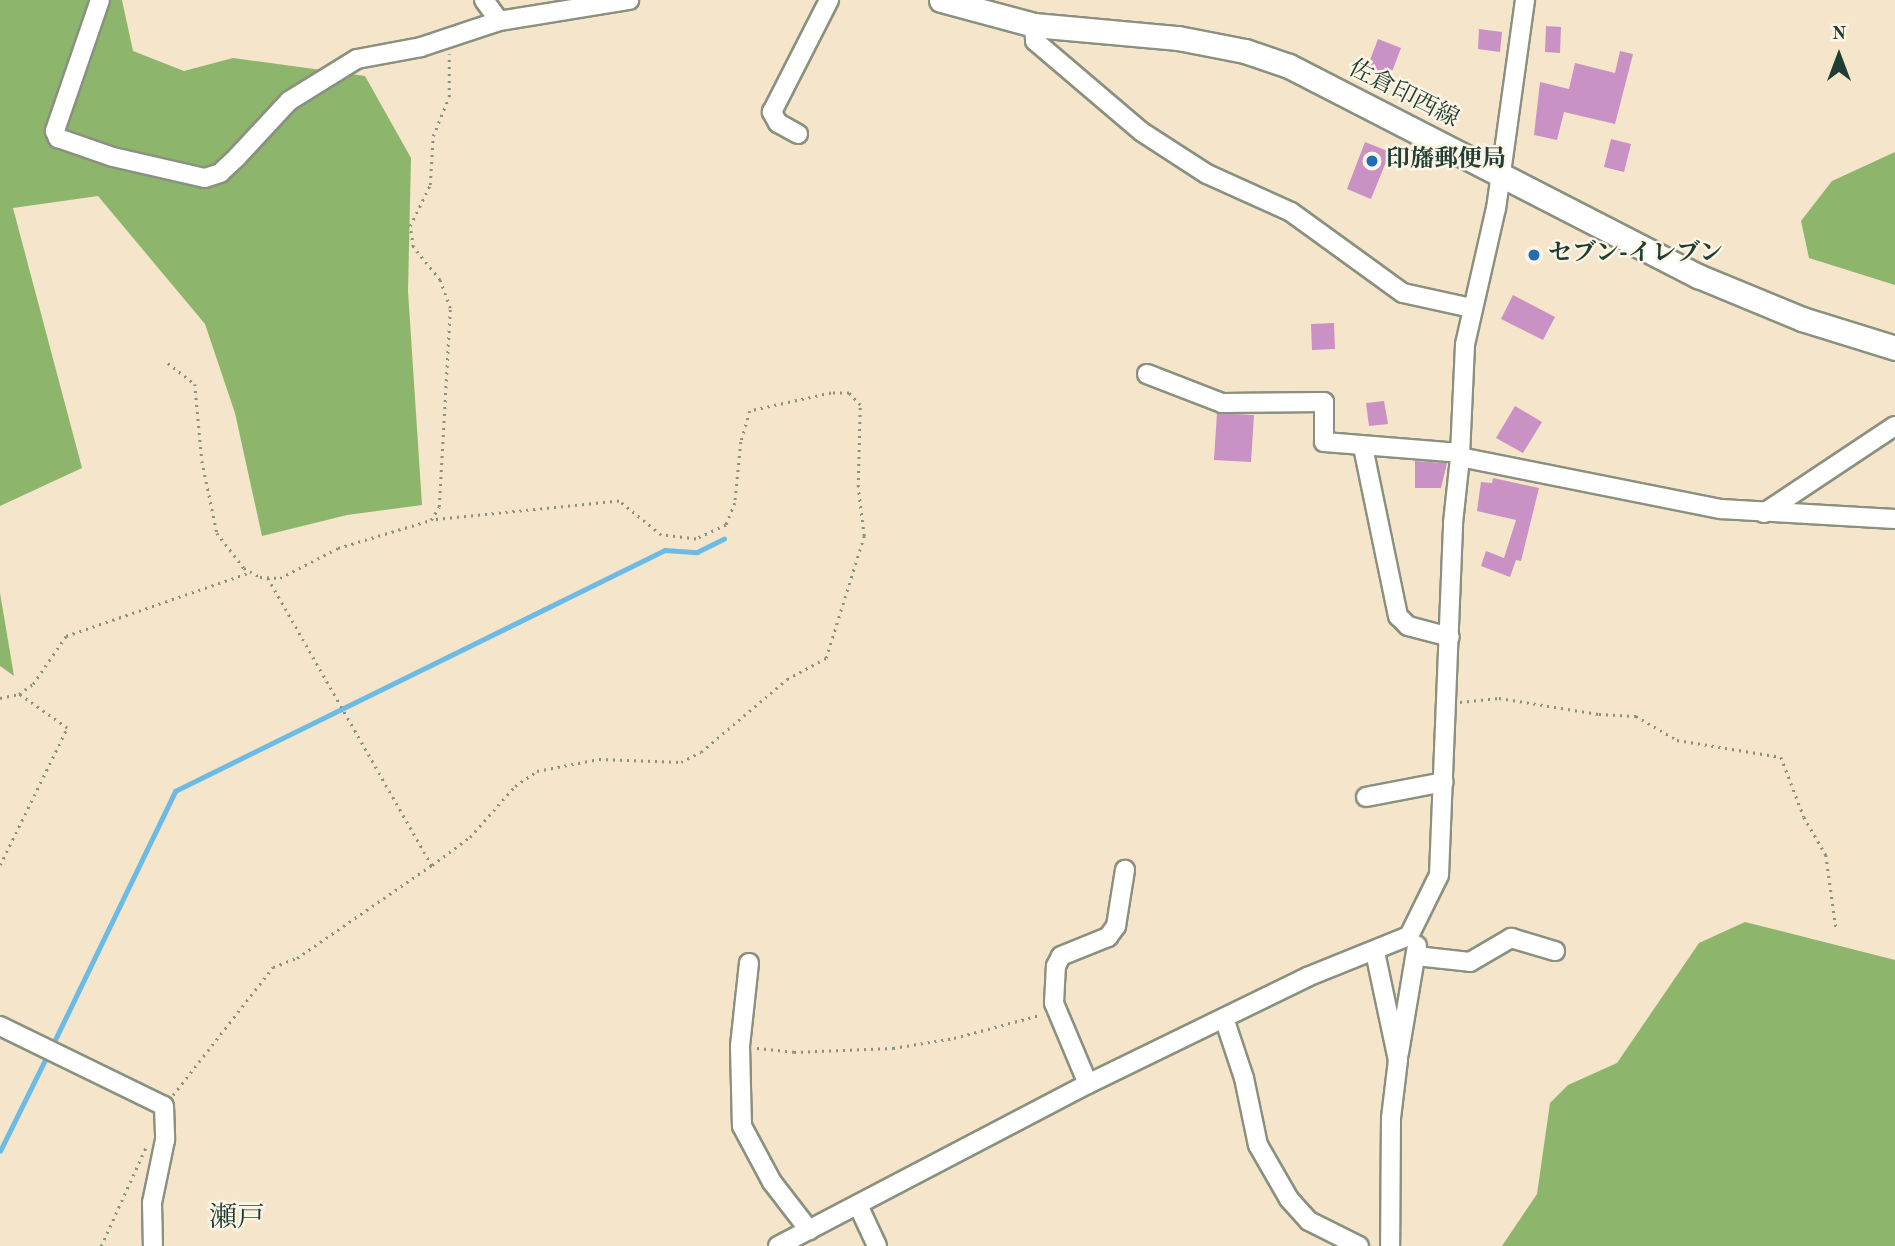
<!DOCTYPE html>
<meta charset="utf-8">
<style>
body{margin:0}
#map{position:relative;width:1895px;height:1246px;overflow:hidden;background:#f5e5ca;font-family:"Old Standard TT","Noto Serif JP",serif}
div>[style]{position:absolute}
.forest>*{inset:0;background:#8db56b}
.stream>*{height:4.5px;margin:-2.25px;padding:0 2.25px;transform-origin:2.25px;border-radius:2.25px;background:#6cbbe7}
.building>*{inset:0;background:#ca91c5}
.path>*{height:2.5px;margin-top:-1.25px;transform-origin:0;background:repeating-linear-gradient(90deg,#8a917f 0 2px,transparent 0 7px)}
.roads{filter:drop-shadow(2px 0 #8a917f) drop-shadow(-2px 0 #8a917f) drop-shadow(0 2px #8a917f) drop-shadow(0 -2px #8a917f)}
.minor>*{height:18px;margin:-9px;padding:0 9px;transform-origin:9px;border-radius:9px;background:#fff}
.major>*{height:23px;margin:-11.5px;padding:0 11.5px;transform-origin:11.5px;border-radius:11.5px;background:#fff}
.dots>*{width:19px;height:19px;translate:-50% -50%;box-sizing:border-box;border:4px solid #fcf5e5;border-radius:50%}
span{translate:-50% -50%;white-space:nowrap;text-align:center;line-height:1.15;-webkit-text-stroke:5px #fcf5e5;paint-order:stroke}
.street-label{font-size:24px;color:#1f3d34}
.poi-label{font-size:24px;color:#1f3d34;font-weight:700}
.left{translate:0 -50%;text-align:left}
.quarter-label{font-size:28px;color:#1f3d34}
.north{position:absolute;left:1804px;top:21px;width:70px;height:70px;-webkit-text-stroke:5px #fcf5e5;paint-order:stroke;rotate:0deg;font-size:19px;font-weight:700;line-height:28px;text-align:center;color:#1f3d34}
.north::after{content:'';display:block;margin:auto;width:24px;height:32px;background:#1f3d34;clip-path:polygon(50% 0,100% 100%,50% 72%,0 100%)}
</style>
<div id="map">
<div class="forest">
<i style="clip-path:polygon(0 0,122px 0,133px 51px,184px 71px,233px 58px,365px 76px,411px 158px,408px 291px,422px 505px,347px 515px,262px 536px,235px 413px,205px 324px,98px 196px,13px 208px,82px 468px,0 506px)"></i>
<i style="clip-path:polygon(1895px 152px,1895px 285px,1809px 258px,1801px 221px,1832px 181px)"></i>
<i style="clip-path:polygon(0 593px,14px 676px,0 666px)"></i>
<i style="clip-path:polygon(1745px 922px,1895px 960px,1895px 1246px,1502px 1246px,1537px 1194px,1550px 1103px,1568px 1085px,1617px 1063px,1699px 943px)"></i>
</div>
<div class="stream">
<i style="left:52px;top:1046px;width:283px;rotate:-64.2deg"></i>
<i style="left:175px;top:791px;width:546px;rotate:-26.19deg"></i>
<i style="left:665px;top:550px;width:32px;rotate:4deg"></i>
<i style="left:697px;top:552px;width:30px;rotate:-26deg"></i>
<i style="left:0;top:1151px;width:108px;rotate:-63.7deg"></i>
</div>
<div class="building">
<i style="clip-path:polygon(1546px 26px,1561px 27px,1560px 53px,1545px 52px)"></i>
<i style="clip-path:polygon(1479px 29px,1502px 32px,1500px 52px,1478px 49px)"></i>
<i style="clip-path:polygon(1378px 39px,1401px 48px,1390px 77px,1367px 68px)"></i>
<i style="clip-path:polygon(1620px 51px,1633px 54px,1615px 124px,1564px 112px,1557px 140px,1534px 135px,1540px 82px,1569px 89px,1575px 63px,1615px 73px)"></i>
<i style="clip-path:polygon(1611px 139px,1631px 144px,1624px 172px,1604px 167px)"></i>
<i style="clip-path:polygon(1365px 142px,1390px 152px,1371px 199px,1347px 189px)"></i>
<i style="clip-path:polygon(1513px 295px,1555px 317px,1543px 340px,1501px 319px)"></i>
<i style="clip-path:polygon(1334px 323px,1335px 349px,1312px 350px,1311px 324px)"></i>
<i style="clip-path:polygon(1384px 401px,1388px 424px,1369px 426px,1366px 403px)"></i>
<i style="clip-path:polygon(1515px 406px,1542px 422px,1523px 453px,1496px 438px)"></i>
<i style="clip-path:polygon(1217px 413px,1254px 415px,1251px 462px,1214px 460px)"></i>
<i style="clip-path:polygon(1415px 461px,1447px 463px,1441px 488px,1415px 488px)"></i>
<i style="clip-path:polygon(1493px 478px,1539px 488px,1521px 561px,1516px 560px,1510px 577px,1481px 566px,1486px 551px,1504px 558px,1516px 520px,1477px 511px,1481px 482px,1492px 483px)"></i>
</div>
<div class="path">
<i style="left:168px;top:363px;width:34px;rotate:38deg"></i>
<i style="left:195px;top:384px;width:77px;rotate:84.8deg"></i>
<i style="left:202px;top:461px;width:74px;rotate:78.2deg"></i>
<i style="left:217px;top:533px;width:44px;rotate:52.4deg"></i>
<i style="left:244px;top:568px;width:18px;rotate:29deg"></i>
<i style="left:260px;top:577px;width:20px;rotate:3deg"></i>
<i style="left:280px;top:578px;width:65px;rotate:-27.3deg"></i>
<i style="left:338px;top:548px;width:97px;rotate:-16.8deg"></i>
<i style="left:431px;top:520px;width:15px;rotate:-58deg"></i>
<i style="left:439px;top:507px;width:199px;rotate:-86.8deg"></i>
<i style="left:450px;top:308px;width:30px;rotate:-110deg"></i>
<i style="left:440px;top:280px;width:43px;rotate:-129.3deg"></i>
<i style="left:413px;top:247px;width:21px;rotate:-98deg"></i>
<i style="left:410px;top:226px;width:46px;rotate:-64deg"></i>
<i style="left:430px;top:185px;width:49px;rotate:-86.5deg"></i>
<i style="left:433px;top:136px;width:42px;rotate:-67.7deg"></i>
<i style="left:449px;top:97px;width:43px;rotate:-90deg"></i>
<i style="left:268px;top:578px;width:331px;rotate:60.3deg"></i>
<i style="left:432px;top:865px;width:47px;rotate:-36.4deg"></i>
<i style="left:470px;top:837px;width:68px;rotate:-48.6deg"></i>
<i style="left:515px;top:786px;width:27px;rotate:-34deg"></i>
<i style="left:537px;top:771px;width:63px;rotate:-11deg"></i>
<i style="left:599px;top:759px;width:82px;rotate:2.1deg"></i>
<i style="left:681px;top:762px;width:22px;rotate:-27deg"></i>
<i style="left:701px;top:752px;width:113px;rotate:-40.3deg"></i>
<i style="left:787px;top:679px;width:44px;rotate:-28.3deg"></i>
<i style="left:826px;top:658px;width:128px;rotate:-72.7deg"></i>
<i style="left:864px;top:536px;width:49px;rotate:-97deg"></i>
<i style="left:858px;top:487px;width:82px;rotate:-88.6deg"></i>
<i style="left:860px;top:405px;width:16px;rotate:-133deg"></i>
<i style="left:849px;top:393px;width:18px;rotate:180deg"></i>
<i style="left:831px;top:393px;width:83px;rotate:167.5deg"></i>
<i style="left:750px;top:411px;width:32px;rotate:106deg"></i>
<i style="left:741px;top:442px;width:61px;rotate:95.6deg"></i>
<i style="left:735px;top:503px;width:24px;rotate:112deg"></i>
<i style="left:726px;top:525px;width:33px;rotate:155deg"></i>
<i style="left:696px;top:539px;width:35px;rotate:-173deg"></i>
<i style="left:661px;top:535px;width:54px;rotate:-141deg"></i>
<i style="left:619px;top:501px;width:189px;rotate:174.2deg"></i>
<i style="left:0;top:698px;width:19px;rotate:-12deg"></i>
<i style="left:19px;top:694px;width:17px;rotate:-36deg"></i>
<i style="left:33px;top:684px;width:58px;rotate:-55.5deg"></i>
<i style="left:66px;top:636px;width:196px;rotate:-19.1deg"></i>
<i style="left:1460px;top:702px;width:39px;rotate:-6deg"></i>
<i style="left:1499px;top:698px;width:101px;rotate:9.1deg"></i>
<i style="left:1599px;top:714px;width:37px;rotate:3deg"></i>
<i style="left:1636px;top:716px;width:48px;rotate:30.3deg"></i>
<i style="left:1677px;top:740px;width:105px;rotate:9.3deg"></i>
<i style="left:1781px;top:757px;width:64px;rotate:69deg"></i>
<i style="left:1804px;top:817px;width:44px;rotate:59.9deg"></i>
<i style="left:1826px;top:855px;width:74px;rotate:82.2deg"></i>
<i style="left:0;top:865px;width:153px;rotate:-63.9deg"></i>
<i style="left:67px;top:728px;width:59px;rotate:-144.7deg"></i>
<i style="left:757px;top:1048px;width:37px;rotate:6deg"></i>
<i style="left:794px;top:1052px;width:99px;rotate:-2.3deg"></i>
<i style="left:893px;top:1048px;width:62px;rotate:-9.3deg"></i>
<i style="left:954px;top:1038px;width:89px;rotate:-15deg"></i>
<i style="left:173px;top:1095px;width:162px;rotate:-52deg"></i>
<i style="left:273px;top:967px;width:26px;rotate:-21deg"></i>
<i style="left:297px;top:958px;width:164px;rotate:-34.6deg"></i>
<i style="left:101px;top:1246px;width:109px;rotate:-65.6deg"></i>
</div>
<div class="roads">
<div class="minor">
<i style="left:100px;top:0;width:139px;rotate:109deg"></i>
<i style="left:55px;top:131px;width:8px;rotate:67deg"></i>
<i style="left:58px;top:138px;width:58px;rotate:19.1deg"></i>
<i style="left:113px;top:157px;width:94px;rotate:12.9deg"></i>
<i style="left:205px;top:178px;width:16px;rotate:-18deg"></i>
<i style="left:220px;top:173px;width:23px;rotate:-43deg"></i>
<i style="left:237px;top:157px;width:76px;rotate:-47.1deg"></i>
<i style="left:289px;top:101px;width:80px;rotate:-31.7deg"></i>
<i style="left:357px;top:59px;width:65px;rotate:-10.6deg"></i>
<i style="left:421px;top:47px;width:82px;rotate:-18.4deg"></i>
<i style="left:499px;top:21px;width:132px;rotate:-9.2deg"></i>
<i style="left:484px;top:0;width:26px;rotate:54deg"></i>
<i style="left:1525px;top:0;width:210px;rotate:97.9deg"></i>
<i style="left:1496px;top:208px;width:140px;rotate:102.8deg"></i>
<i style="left:1465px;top:345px;width:112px;rotate:92.6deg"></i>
<i style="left:1460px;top:457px;width:266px;rotate:11.3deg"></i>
<i style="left:1721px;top:509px;width:174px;rotate:3.3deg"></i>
<i style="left:1034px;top:25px;width:16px;rotate:86deg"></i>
<i style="left:1035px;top:41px;width:140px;rotate:40.4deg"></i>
<i style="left:1142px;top:132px;width:77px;rotate:32.9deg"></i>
<i style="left:1207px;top:174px;width:92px;rotate:24.3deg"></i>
<i style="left:1291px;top:212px;width:138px;rotate:35.9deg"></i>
<i style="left:1403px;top:293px;width:70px;rotate:12.4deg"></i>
<i style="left:798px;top:134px;width:23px;rotate:-151deg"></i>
<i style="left:778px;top:123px;width:13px;rotate:-119deg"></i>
<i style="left:772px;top:112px;width:126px;rotate:-63deg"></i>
<i style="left:1147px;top:374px;width:80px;rotate:21.1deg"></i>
<i style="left:1222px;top:403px;width:102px;rotate:-0.6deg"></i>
<i style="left:1324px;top:402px;width:40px;rotate:90deg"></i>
<i style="left:1324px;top:442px;width:136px;rotate:4.6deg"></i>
<i style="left:1363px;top:447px;width:173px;rotate:78.3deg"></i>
<i style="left:1398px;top:616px;width:14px;rotate:45deg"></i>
<i style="left:1408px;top:626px;width:43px;rotate:14.7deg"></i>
<i style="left:1764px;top:513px;width:157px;rotate:-33.6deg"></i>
<i style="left:1366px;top:797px;width:79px;rotate:-10.9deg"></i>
<i style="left:1375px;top:952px;width:110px;rotate:78deg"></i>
<i style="left:1398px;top:1060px;width:58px;rotate:96.9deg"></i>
<i style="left:1391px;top:1118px;width:128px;rotate:90.4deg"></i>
<i style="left:1416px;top:956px;width:54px;rotate:6.3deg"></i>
<i style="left:1470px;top:962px;width:48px;rotate:-30.3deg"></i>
<i style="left:1511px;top:938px;width:46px;rotate:16.5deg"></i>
<i style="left:749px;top:963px;width:83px;rotate:96.2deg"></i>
<i style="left:740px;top:1046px;width:80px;rotate:88.6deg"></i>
<i style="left:742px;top:1126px;width:64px;rotate:61.8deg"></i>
<i style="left:772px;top:1182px;width:61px;rotate:52.4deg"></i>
<i style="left:1224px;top:1018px;width:63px;rotate:71.6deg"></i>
<i style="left:1244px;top:1078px;width:68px;rotate:78.2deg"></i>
<i style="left:1258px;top:1145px;width:62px;rotate:60.1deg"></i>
<i style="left:1289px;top:1199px;width:30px;rotate:48deg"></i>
<i style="left:1309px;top:1221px;width:56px;rotate:26.6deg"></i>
<i style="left:0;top:1026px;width:182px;rotate:26deg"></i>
<i style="left:164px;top:1106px;width:34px;rotate:88deg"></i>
<i style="left:165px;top:1140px;width:64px;rotate:101.7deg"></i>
<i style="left:152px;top:1203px;width:43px;rotate:88.7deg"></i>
<i style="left:1399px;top:1053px;width:109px;rotate:-80.5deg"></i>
<i style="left:1088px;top:1084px;width:88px;rotate:-112.8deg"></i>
<i style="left:1054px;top:1003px;width:37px;rotate:-87deg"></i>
<i style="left:1056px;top:966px;width:11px;rotate:-63deg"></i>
<i style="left:1061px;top:956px;width:51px;rotate:-22deg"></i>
<i style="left:1108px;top:937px;width:14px;rotate:-54deg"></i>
<i style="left:1116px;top:926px;width:57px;rotate:-80.9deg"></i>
<i style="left:858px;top:1205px;width:45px;rotate:65.1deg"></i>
<i style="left:778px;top:1246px;width:350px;rotate:-27.6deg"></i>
<i style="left:1088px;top:1084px;width:244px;rotate:-26deg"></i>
<i style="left:1307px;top:977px;width:110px;rotate:-21.9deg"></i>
<i style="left:1409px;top:936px;width:68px;rotate:-63.8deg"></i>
<i style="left:1439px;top:875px;width:352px;rotate:-87.7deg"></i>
<i style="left:1453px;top:523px;width:66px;rotate:-83.9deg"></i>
</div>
<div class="major">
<i style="left:941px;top:0;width:96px;rotate:15deg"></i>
<i style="left:1034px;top:25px;width:145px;rotate:5.2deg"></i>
<i style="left:1178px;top:38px;width:68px;rotate:11deg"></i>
<i style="left:1245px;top:51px;width:46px;rotate:18.8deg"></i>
<i style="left:1289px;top:66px;width:460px;rotate:27.2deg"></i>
<i style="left:1698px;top:276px;width:113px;rotate:22.5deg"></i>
<i style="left:1802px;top:319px;width:97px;rotate:17.3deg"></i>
</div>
</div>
<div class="dots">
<i style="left:1372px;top:161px;background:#1f6fb2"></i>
<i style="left:1534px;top:255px;background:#1f6fb2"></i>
</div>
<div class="street-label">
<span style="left:1403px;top:95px;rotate:27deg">佐倉印西線</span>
</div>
<div class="poi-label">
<span class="left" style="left:1386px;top:161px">印旛郵便局</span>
<span class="left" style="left:1548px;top:255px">セブン-イレブン</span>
</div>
<div class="quarter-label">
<span style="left:237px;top:1219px">瀬戸</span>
</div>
<div class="north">N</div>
</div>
